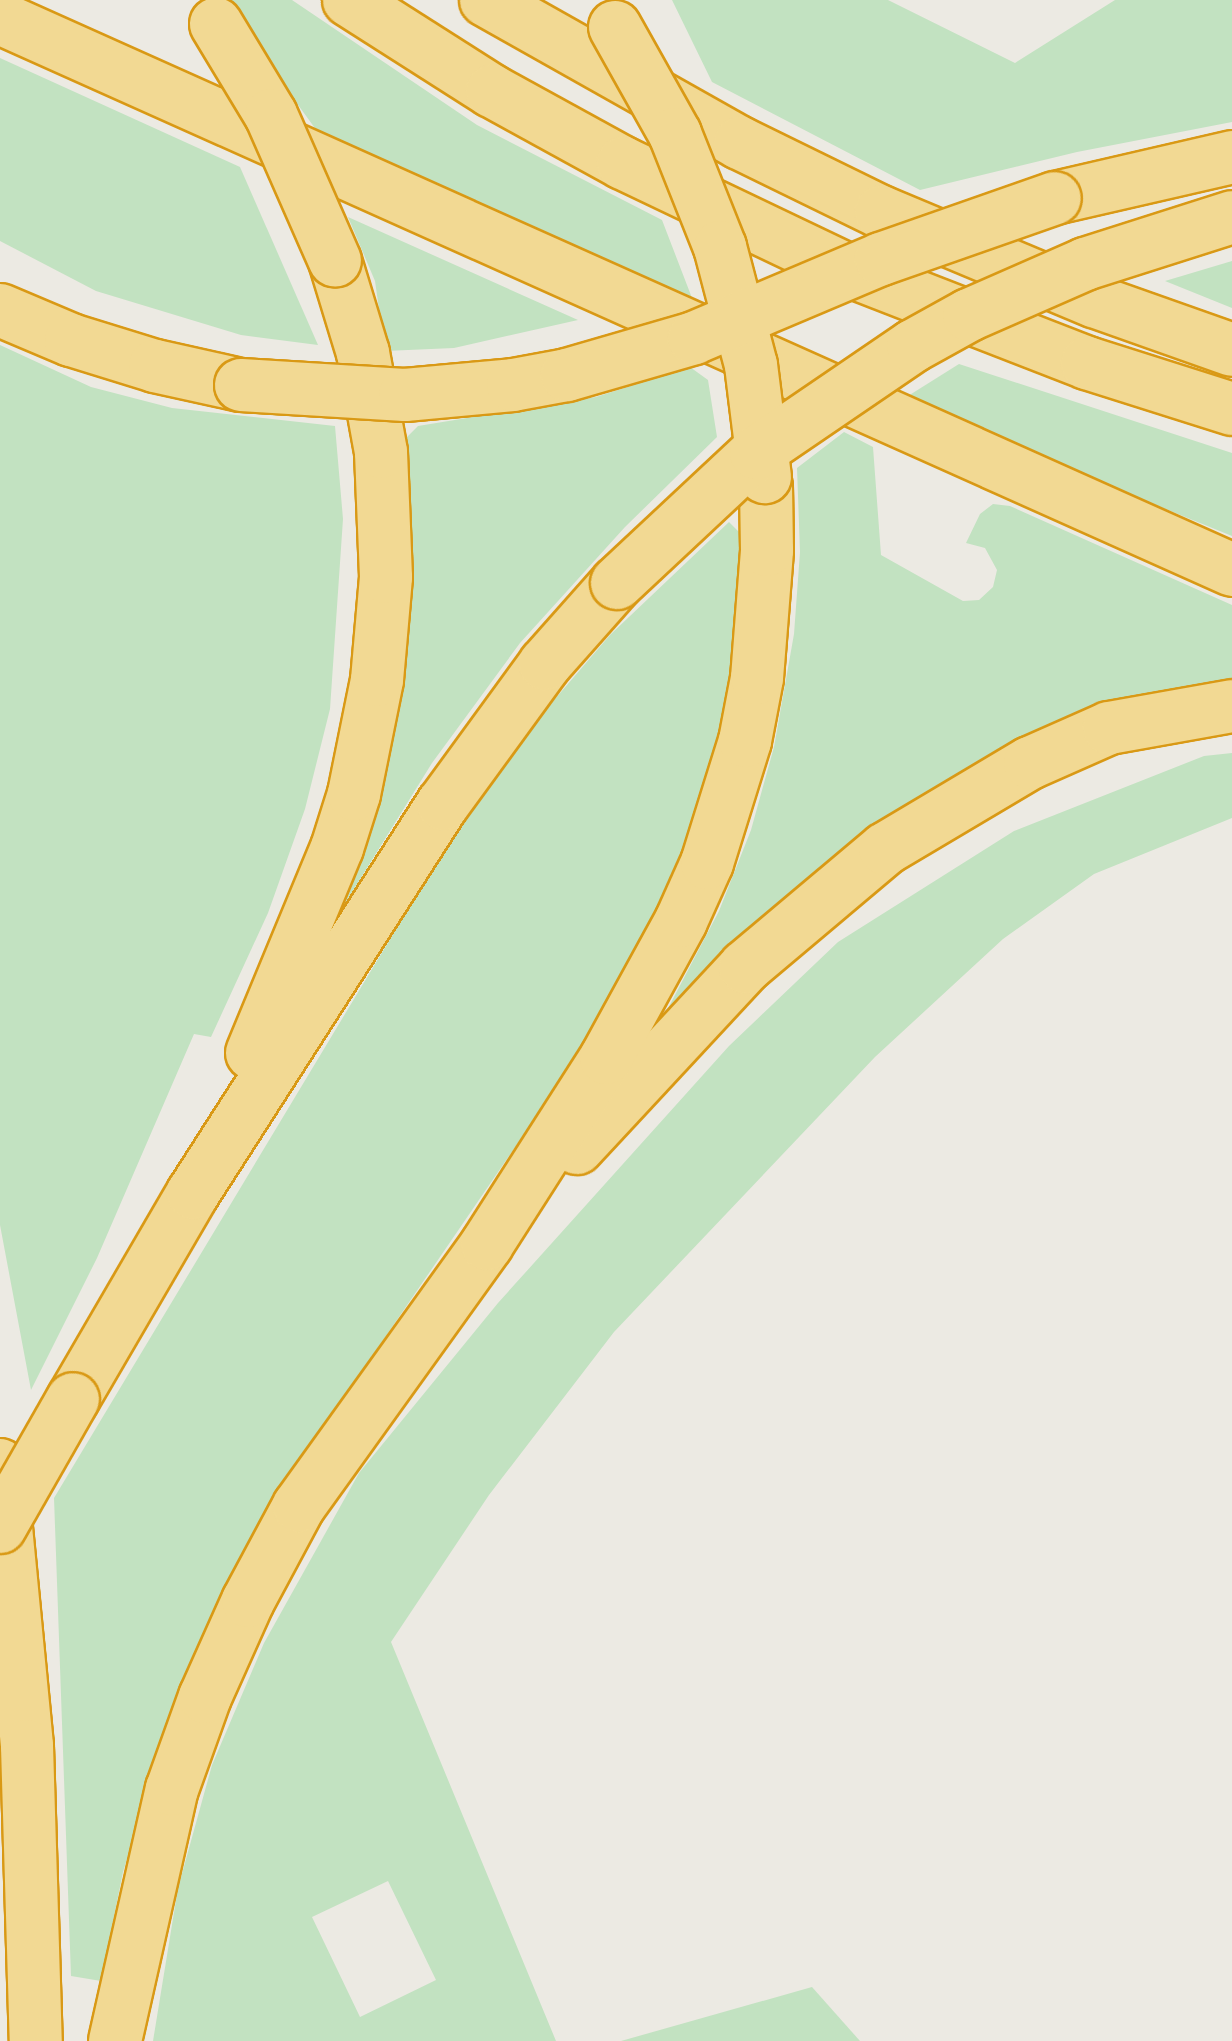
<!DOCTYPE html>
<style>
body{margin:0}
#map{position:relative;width:1232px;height:2041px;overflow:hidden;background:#eceae3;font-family:Quicksand,sans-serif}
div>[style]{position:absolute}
.green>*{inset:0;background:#c2e2c1}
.roads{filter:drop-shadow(2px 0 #d99915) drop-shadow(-2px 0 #d99915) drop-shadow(0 2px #d99915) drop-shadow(0 -2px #d99915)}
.highway>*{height:52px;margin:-26px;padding:0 26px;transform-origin:26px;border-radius:26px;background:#f2d993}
.bridges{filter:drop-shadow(2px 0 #d99915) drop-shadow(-2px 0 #d99915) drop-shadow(0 2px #d99915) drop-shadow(0 -2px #d99915)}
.highway-bridge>*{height:52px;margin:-26px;padding:0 26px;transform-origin:26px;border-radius:26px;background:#f2d993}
span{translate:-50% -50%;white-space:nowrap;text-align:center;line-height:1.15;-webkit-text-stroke:8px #fff;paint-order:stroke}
</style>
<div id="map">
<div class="green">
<i style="clip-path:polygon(222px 0,292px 0,477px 125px,662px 220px,692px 298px,674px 298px,317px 131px)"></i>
<i style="clip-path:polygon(672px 0,888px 0,1015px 63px,1115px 0,1232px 0,1232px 122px,1077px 152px,920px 190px,712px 82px)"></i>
<i style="clip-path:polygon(0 58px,240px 167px,318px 345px,241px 335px,96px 291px,0 241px)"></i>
<i style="clip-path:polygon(348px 217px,578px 320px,454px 348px,385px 351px,375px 281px)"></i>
<i style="clip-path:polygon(1232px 261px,1232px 308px,1165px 281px)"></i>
<i style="clip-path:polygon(0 345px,91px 387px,172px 408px,335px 426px,343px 519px,330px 709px,305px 809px,268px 913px,211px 1037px,194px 1034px,97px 1258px,31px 1390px,0 1225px)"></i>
<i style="clip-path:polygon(959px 364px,1232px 453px,1232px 536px,900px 401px)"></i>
<i style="clip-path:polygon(690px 367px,708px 380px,717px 437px,625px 527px,520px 643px,432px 763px,320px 944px,404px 440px,418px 426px,596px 397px)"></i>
<i style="clip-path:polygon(844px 432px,873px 447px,881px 555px,963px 601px,979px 600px,993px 587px,997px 570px,985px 548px,966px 543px,980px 514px,993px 504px,1010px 506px,1232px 605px,1232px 692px,1116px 714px,664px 1016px,719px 911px,751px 830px,774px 747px,794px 634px,800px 552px,797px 468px)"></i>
<i style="clip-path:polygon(729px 522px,739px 532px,744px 549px,729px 696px,681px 859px,613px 1004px,310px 1447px,148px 1789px,123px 1872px,101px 1981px,71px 1976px,54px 1498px,449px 841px,518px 742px,610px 635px)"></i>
<i style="clip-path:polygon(evenodd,1232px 753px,1232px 818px,1094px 874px,1003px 939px,875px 1057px,614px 1332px,489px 1495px,391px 1642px,556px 2041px,153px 2041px,178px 1888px,212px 1765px,264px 1643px,359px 1473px,498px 1303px,729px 1046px,838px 942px,1014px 831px,1204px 756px,1232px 753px,388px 1881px,436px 1980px,360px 2017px,312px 1917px,388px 1881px)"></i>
<i style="clip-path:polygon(812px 1987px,860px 2041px,621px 2041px)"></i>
</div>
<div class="roads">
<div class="highway">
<i style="left:349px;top:0;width:169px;rotate:32.5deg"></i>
<i style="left:492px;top:91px;width:149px;rotate:28.8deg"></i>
<i style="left:623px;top:163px;width:246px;rotate:25.5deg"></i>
<i style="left:845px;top:269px;width:260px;rotate:21.2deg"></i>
<i style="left:1087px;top:363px;width:152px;rotate:17.6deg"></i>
<i style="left:486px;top:0;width:291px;rotate:29.4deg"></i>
<i style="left:740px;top:143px;width:157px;rotate:26.1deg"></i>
<i style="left:881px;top:212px;width:231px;rotate:22.7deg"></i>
<i style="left:1094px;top:301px;width:146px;rotate:19.5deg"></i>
<i style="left:0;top:18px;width:1350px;rotate:24.13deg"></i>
<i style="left:1055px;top:198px;width:182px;rotate:-13deg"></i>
<i style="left:0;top:310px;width:77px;rotate:22.9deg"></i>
<i style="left:71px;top:340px;width:88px;rotate:17.2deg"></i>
<i style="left:155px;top:366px;width:88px;rotate:12.5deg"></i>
<i style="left:252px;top:1053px;width:222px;rotate:-67.5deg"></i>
<i style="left:337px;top:848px;width:57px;rotate:-72.5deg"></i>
<i style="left:354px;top:794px;width:116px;rotate:-78.6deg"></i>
<i style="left:377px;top:680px;width:103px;rotate:-85deg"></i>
<i style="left:386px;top:577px;width:125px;rotate:-92.3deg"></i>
<i style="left:381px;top:452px;width:101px;rotate:-100.3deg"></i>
<i style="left:363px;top:353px;width:96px;rotate:-106.9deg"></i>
<i style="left:577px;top:1148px;width:247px;rotate:-47.1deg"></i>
<i style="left:745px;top:967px;width:183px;rotate:-40.1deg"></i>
<i style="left:885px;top:849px;width:169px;rotate:-30.7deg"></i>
<i style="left:1030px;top:763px;width:86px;rotate:-23.9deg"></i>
<i style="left:1109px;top:728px;width:125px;rotate:-10.1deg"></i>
<i style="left:73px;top:1399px;width:238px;rotate:-59.8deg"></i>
<i style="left:193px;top:1193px;width:462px;rotate:-57.3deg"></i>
<i style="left:443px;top:804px;width:173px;rotate:-53.9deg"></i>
<i style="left:545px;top:664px;width:108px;rotate:-48.4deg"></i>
<i style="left:0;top:1465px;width:282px;rotate:84.5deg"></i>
<i style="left:27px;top:1746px;width:295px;rotate:88.3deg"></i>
<i style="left:115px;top:2041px;width:258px;rotate:-77.3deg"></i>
<i style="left:172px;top:1789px;width:98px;rotate:-70.3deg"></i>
<i style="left:205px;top:1697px;width:105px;rotate:-65.9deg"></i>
<i style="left:248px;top:1601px;width:108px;rotate:-61.8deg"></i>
<i style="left:299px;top:1506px;width:322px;rotate:-54.3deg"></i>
<i style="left:487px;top:1244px;width:221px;rotate:-57.4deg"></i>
<i style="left:606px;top:1058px;width:156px;rotate:-61.3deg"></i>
<i style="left:681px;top:921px;width:64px;rotate:-65.9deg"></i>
<i style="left:707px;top:863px;width:128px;rotate:-72.7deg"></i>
<i style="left:745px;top:741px;width:64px;rotate:-79.2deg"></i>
<i style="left:757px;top:678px;width:128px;rotate:-85.5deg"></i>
<i style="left:767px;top:550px;width:64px;rotate:-90.9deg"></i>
</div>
</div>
<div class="bridges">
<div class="highway-bridge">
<i style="left:216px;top:24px;width:106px;rotate:58.9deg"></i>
<i style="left:271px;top:115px;width:159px;rotate:66.3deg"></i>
<i style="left:615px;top:27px;width:123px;rotate:60.7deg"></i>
<i style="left:675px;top:134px;width:122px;rotate:68.3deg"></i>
<i style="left:720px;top:247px;width:122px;rotate:75.3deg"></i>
<i style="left:751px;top:365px;width:113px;rotate:82.9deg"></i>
<i style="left:241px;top:385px;width:164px;rotate:3.5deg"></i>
<i style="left:405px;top:395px;width:108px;rotate:-5.3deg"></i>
<i style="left:513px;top:385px;width:55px;rotate:-10.5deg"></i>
<i style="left:567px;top:375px;width:132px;rotate:-16.2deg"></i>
<i style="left:694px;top:338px;width:203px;rotate:-22.9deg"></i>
<i style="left:881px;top:259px;width:184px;rotate:-19.3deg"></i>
<i style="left:617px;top:583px;width:190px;rotate:-43.1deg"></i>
<i style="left:756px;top:453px;width:190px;rotate:-34.3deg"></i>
<i style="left:913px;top:346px;width:64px;rotate:-29deg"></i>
<i style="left:969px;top:315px;width:127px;rotate:-23.7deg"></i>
<i style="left:1085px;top:264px;width:154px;rotate:-17.7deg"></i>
<i style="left:0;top:1527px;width:147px;rotate:-60.3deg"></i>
</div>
</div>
</div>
